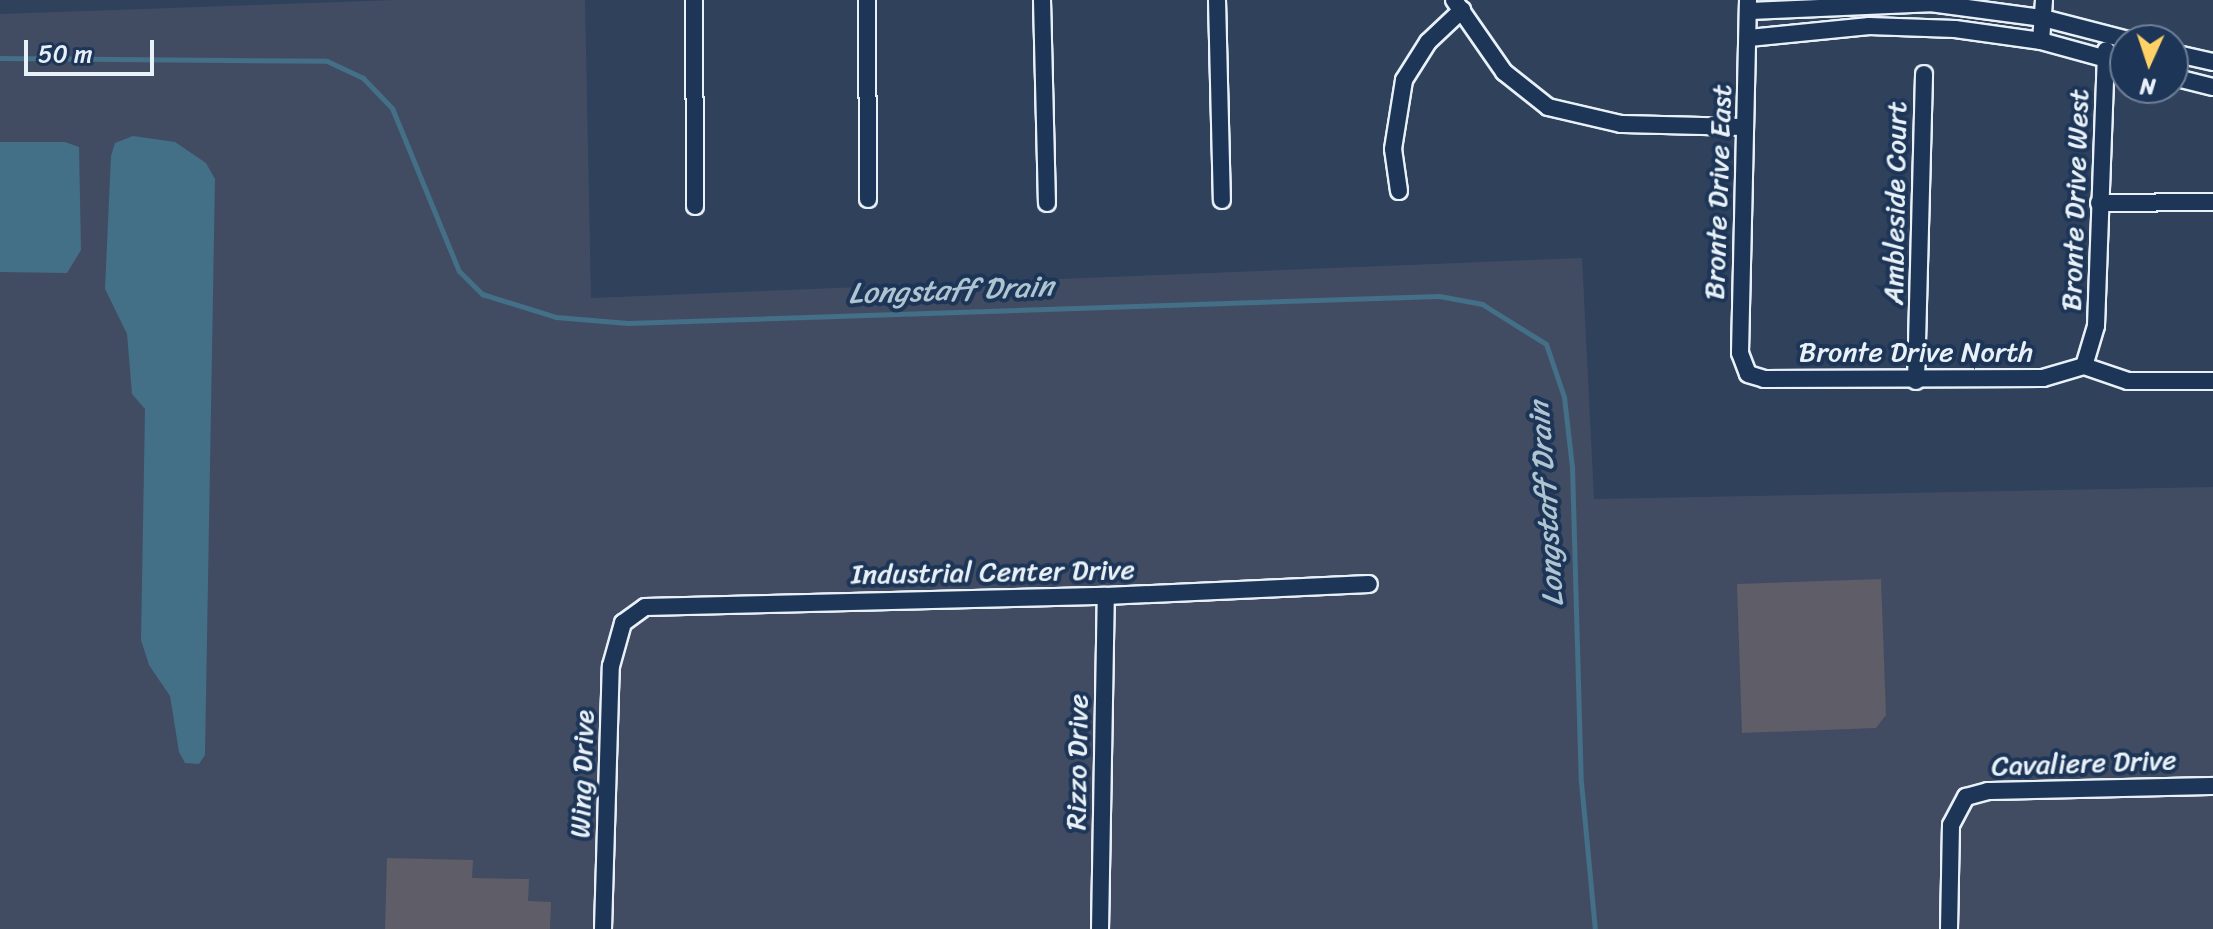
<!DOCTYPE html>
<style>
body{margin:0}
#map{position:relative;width:2213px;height:929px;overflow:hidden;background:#30415c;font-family:Sriracha,sans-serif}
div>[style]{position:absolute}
.built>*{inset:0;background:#414c63}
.water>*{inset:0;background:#436f87}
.stream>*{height:5px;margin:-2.5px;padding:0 2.5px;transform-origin:2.5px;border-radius:2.5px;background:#436f87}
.building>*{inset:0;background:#5e5d68}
.roads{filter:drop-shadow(2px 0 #e8f1f8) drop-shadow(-2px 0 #e8f1f8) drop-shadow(0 2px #e8f1f8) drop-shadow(0 -2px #e8f1f8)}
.minor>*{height:16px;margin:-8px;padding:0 8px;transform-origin:8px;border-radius:8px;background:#1d3557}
span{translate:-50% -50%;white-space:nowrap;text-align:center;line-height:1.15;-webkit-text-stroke:8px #1d3557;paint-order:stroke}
.street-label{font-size:28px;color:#e8f1f8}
.water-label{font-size:30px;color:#aec4d0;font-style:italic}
.north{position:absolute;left:2109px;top:24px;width:80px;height:80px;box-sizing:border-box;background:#1d3557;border:2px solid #6e8097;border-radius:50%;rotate:183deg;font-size:22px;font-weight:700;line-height:32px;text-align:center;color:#e8f1f8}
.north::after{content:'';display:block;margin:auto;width:28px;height:36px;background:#ffd166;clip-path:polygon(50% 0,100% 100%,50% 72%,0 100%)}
.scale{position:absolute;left:24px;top:40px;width:130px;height:36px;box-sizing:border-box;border:4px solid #e8f1f8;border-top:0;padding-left:10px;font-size:24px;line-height:28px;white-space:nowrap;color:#e8f1f8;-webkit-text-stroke:6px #1d3557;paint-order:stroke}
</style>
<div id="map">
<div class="built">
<i style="clip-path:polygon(395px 0,585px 0,591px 298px,1582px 258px,1594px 499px,2213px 487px,2213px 929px,0 929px,0 14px)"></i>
</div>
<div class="water">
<i style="clip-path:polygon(133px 136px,175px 142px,206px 163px,215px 179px,205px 755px,199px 764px,185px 763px,179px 752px,170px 696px,149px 665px,141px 640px,145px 409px,132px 394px,127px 334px,105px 289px,111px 156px,115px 143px)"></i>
<i style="clip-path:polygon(0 142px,65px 142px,79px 147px,81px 250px,67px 273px,0 272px)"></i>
</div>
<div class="stream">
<i style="left:0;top:58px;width:327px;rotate:0.5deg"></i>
<i style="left:327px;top:61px;width:40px;rotate:25deg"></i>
<i style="left:363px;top:78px;width:42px;rotate:46deg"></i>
<i style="left:392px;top:108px;width:176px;rotate:67.7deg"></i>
<i style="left:459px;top:271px;width:33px;rotate:45deg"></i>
<i style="left:482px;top:294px;width:77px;rotate:17.3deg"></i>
<i style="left:556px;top:317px;width:72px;rotate:4.8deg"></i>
<i style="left:628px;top:323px;width:811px;rotate:-1.91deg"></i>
<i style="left:1439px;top:296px;width:44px;rotate:10.5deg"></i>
<i style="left:1482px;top:304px;width:75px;rotate:32deg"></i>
<i style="left:1546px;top:344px;width:56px;rotate:71.2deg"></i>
<i style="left:1564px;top:397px;width:70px;rotate:83.5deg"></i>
<i style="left:1572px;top:467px;width:315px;rotate:88.4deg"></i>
<i style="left:1581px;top:782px;width:148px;rotate:84.6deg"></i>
</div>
<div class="building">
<i style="clip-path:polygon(1881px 579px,1886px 715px,1876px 728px,1742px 733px,1737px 584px)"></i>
<i style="clip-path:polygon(387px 858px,473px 860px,472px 878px,529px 879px,528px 901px,551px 902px,550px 929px,385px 929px)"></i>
</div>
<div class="roads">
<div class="minor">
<i style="left:694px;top:0;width:206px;rotate:89.7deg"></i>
<i style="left:867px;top:0;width:199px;rotate:89.7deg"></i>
<i style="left:1042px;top:0;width:203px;rotate:88.6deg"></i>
<i style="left:1217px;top:0;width:200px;rotate:88.6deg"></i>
<i style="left:1454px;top:0;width:88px;rotate:55.2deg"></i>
<i style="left:1504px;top:72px;width:56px;rotate:38.5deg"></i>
<i style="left:1548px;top:107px;width:75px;rotate:13.1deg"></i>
<i style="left:1621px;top:124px;width:123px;rotate:1.4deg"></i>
<i style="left:1748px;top:0;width:353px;rotate:91.3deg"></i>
<i style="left:1740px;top:353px;width:22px;rotate:69deg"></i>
<i style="left:1748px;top:374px;width:17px;rotate:17deg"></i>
<i style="left:1764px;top:379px;width:279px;rotate:-0.2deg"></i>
<i style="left:2043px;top:378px;width:43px;rotate:-16.3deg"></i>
<i style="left:1750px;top:11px;width:180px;rotate:-2.5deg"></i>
<i style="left:1930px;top:3px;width:114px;rotate:7.6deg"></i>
<i style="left:2043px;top:18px;width:88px;rotate:14.5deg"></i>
<i style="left:1749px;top:38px;width:121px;rotate:-5.7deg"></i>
<i style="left:1869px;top:26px;width:86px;rotate:2deg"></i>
<i style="left:1955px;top:29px;width:87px;rotate:7.9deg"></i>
<i style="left:2041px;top:41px;width:87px;rotate:15.3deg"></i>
<i style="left:2041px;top:41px;width:41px;rotate:-85.8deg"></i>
<i style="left:2173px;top:53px;width:41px;rotate:12.7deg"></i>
<i style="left:2173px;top:77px;width:41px;rotate:14deg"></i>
<i style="left:1399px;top:191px;width:42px;rotate:-98.1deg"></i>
<i style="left:1393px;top:149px;width:70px;rotate:-80.9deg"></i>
<i style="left:1404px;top:80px;width:45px;rotate:-57.7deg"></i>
<i style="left:1428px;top:42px;width:47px;rotate:-43.3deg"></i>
<i style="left:2099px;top:203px;width:114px;rotate:-0.5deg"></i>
<i style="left:2084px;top:366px;width:42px;rotate:-73.3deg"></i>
<i style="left:2096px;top:326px;width:276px;rotate:-87.9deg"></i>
<i style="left:2084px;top:366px;width:46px;rotate:18.8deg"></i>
<i style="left:2128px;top:381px;width:85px"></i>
<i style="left:1916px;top:381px;width:307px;rotate:-88.5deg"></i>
<i style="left:603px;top:929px;width:263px;rotate:-88.3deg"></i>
<i style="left:611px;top:666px;width:45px;rotate:-74.4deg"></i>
<i style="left:623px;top:623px;width:27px;rotate:-36deg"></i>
<i style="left:645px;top:607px;width:461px;rotate:-1.4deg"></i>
<i style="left:1106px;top:596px;width:263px;rotate:-2.6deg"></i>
<i style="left:1100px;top:929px;width:333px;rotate:-89deg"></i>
<i style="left:1949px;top:929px;width:104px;rotate:-88.9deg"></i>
<i style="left:1951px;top:825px;width:32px;rotate:-62deg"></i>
<i style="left:1966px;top:797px;width:23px;rotate:-15deg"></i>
<i style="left:1988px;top:791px;width:225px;rotate:-1.3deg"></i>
</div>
</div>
<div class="street-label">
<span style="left:1718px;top:192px;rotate:-88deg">Bronte Drive East</span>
<span style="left:2075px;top:200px;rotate:-88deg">Bronte Drive West</span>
<span style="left:1895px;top:203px;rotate:-89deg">Ambleside Court</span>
<span style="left:1916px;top:352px">Bronte Drive North</span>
<span style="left:993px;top:572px;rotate:-1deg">Industrial Center Drive</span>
<span style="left:1077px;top:762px;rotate:-89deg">Rizzo Drive</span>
<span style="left:2084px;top:763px;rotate:-2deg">Cavaliere Drive</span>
<span style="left:582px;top:774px;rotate:-88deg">Wing Drive</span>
</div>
<div class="water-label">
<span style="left:951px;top:290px;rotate:-2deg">Longstaff Drain</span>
<span style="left:1546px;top:504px;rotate:-94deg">Longstaff Drain</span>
</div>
<div class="north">N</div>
<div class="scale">50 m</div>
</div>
